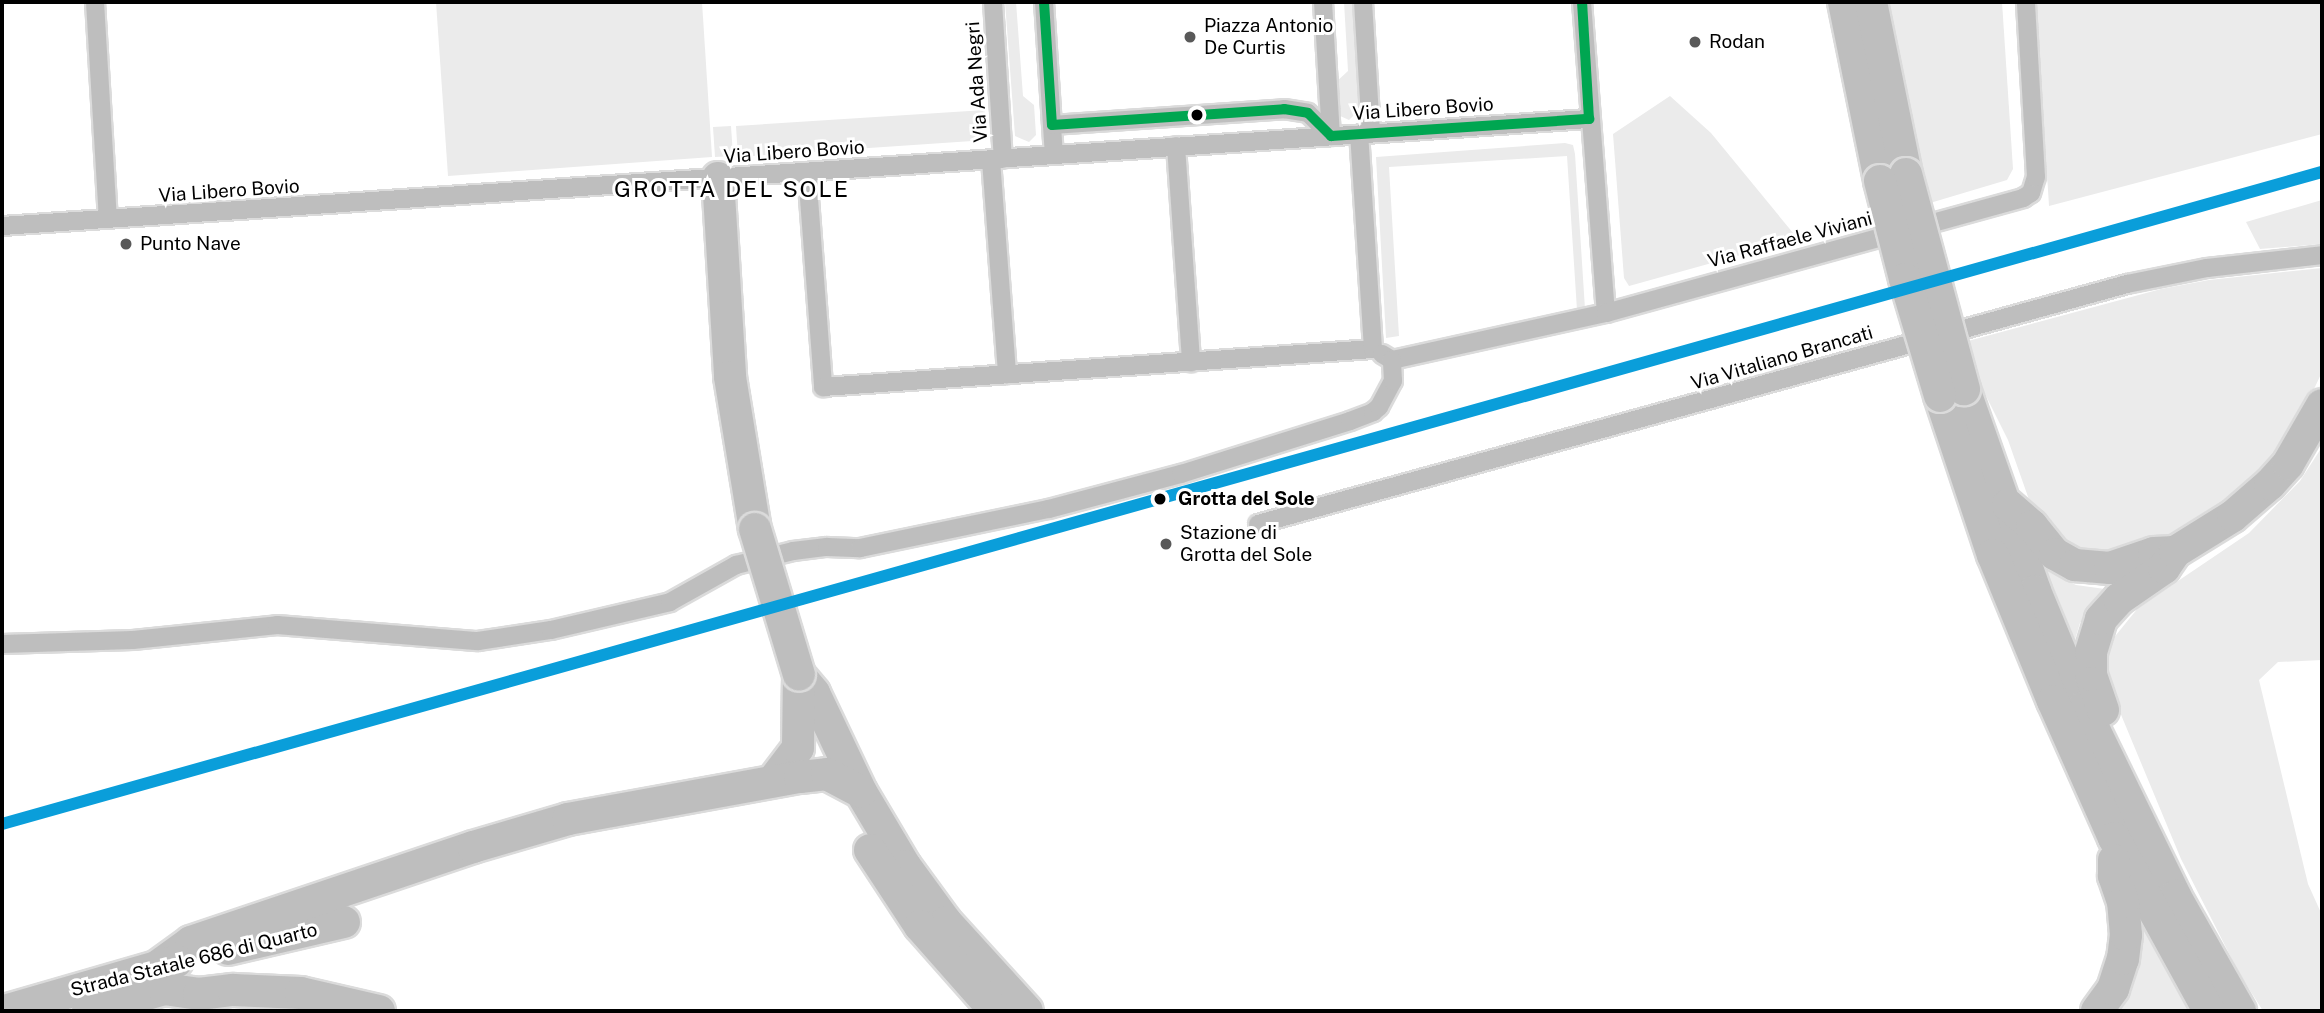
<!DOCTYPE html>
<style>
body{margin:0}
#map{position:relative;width:2324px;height:1013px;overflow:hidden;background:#fff;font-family:"Public Sans",sans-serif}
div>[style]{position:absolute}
.green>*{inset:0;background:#ebebeb}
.roads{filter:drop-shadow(2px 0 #dbdbdb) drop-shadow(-2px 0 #dbdbdb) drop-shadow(0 2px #dbdbdb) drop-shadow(0 -2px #dbdbdb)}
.street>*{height:18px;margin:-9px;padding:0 9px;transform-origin:9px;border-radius:9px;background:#bebebe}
.highway>*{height:32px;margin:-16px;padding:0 16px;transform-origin:16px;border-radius:16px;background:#bebebe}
.bridges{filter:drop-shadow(2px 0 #dbdbdb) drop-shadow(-2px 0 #dbdbdb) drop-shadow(0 2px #dbdbdb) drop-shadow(0 -2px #dbdbdb)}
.highway-bridge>*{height:32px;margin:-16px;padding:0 16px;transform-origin:16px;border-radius:16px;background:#bebebe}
.bus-1>*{height:10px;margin:-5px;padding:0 5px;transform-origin:5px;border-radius:5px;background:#00a651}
.rail-1>*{height:12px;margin:-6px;padding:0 6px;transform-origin:6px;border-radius:6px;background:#0a9eda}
.dots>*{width:19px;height:19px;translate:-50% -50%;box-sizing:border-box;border:4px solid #fff;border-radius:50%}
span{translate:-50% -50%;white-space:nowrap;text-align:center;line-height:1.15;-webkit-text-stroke:6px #fff;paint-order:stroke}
.poi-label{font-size:19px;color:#000}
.left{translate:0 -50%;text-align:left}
.street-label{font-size:19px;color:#000}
.stop-label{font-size:19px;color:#000;font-weight:700}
.quarter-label{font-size:23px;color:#000;letter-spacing:2px}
.frame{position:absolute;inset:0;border:4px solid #000;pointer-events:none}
</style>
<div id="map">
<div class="green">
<i style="clip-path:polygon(436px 2px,702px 2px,712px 157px,448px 176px)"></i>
<i style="clip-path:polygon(1005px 2px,1016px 2px,1023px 96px,1034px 105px,1036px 135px,1029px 142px,1015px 136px)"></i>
<i style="clip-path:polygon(1344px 2px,1353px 2px,1359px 110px,1349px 120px,1338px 115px,1335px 83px,1348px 71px)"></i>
<i style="clip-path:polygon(1886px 2px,2002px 2px,2013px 169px,2007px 180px,1930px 203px)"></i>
<i style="clip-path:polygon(2036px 2px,2322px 2px,2322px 134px,2049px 206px)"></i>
<i style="clip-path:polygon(1670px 96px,1711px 133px,1798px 239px,1629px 286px,1624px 278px,1613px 134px)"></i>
<i style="clip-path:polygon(985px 110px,987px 140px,738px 157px,736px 126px)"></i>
<i style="clip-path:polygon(731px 126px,733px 156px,715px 157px,713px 127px)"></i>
<i style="clip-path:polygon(1565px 143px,1573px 145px,1575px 154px,1585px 309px,1577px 310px,1567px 156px,1389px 167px,1399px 336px,1386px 338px,1376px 157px)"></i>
<i style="clip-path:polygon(2322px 200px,2322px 244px,2260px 249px,2246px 222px)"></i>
<i style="clip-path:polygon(2322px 268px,2322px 372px,2299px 421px,2272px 462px,2220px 508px,2131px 554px,2077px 554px,2033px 511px,2008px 440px,1980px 384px,1968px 341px,2161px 289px,2209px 280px)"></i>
<i style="clip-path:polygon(2322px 447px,2322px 660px,2278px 662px,2259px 680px,2308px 884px,2322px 915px,2322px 1011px,2263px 1011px,2239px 973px,2181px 859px,2112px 693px,2105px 666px,2112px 640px,2138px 608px,2249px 533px,2300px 481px)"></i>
<i style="clip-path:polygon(2045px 570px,2076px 585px,2105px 589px,2080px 623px,2074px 643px)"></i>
<i style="clip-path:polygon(2140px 922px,2142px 922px,2190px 1011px,2109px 1011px)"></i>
</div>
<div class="roads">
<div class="street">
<i style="left:95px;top:2px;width:217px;rotate:86.6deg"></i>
<i style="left:993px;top:2px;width:157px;rotate:86.4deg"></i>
<i style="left:1044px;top:2px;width:153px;rotate:86.3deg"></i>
<i style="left:1323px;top:2px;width:134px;rotate:86.6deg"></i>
<i style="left:1363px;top:2px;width:131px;rotate:86.5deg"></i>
<i style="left:1582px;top:2px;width:312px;rotate:85.6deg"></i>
<i style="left:1052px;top:125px;width:233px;rotate:-3.9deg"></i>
<i style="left:1284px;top:109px;width:24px;rotate:9deg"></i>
<i style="left:1308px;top:113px;width:33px;rotate:45deg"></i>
<i style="left:1176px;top:146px;width:217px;rotate:86deg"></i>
<i style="left:991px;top:160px;width:215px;rotate:85.7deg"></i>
<i style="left:807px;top:172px;width:216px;rotate:85.7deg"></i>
<i style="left:823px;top:387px;width:551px;rotate:-3.95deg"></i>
<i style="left:1373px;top:349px;width:215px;rotate:-93.7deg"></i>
<i style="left:2px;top:226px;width:1591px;rotate:-3.86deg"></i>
<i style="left:1382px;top:354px;width:12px;rotate:31deg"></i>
<i style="left:1392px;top:360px;width:219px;rotate:-12.4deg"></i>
<i style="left:1606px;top:313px;width:433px;rotate:-15.4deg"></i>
<i style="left:2023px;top:198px;width:9px;rotate:-32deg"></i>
<i style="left:2031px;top:193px;width:17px;rotate:-73deg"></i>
<i style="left:2036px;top:177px;width:175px;rotate:-93.3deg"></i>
<i style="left:1258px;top:524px;width:902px;rotate:-15.44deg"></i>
<i style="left:2127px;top:284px;width:82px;rotate:-11.3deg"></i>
<i style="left:2207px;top:268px;width:116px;rotate:-6.4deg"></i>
<i style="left:2px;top:644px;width:131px;rotate:-1.7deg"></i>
<i style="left:133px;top:640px;width:145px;rotate:-5.9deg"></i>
<i style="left:277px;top:625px;width:202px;rotate:4.6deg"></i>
<i style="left:478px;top:641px;width:74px;rotate:-8.6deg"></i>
<i style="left:551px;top:630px;width:122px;rotate:-13.2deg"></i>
<i style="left:670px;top:602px;width:76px;rotate:-29.3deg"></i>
<i style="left:736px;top:565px;width:59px;rotate:-13.8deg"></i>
<i style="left:793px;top:551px;width:34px;rotate:-7deg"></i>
<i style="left:827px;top:547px;width:33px;rotate:2deg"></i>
<i style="left:860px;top:548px;width:193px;rotate:-11.7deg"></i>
<i style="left:1049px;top:509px;width:137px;rotate:-14.9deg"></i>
<i style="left:1181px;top:474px;width:177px;rotate:-17.4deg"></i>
<i style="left:1350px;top:421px;width:25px;rotate:-21deg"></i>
<i style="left:1373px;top:412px;width:8px;rotate:-40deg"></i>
<i style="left:1379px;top:407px;width:30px;rotate:-62deg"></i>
<i style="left:1393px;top:381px;width:21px;rotate:-93deg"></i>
</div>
<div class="highway">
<i style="left:1844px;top:2px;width:183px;rotate:78.6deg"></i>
<i style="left:1871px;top:2px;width:176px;rotate:78.5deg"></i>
<i style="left:718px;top:178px;width:199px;rotate:86.5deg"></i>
<i style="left:730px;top:377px;width:154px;rotate:80.7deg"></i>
<i style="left:1964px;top:389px;width:214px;rotate:70.6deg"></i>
<i style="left:2035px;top:591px;width:126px;rotate:67.5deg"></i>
<i style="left:2083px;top:707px;width:210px;rotate:64deg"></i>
<i style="left:2175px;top:896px;width:132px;rotate:60.5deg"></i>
<i style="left:1940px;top:396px;width:168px;rotate:71.6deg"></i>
<i style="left:1993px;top:555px;width:158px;rotate:67.7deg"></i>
<i style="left:2053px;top:701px;width:150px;rotate:66deg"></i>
<i style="left:2114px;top:838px;width:197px;rotate:61.2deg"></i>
<i style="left:2008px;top:505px;width:32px;rotate:41deg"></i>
<i style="left:2032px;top:526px;width:36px;rotate:51deg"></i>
<i style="left:2055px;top:554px;width:23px;rotate:29deg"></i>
<i style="left:2075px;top:565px;width:35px;rotate:5deg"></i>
<i style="left:2110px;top:568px;width:46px;rotate:-18.8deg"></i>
<i style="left:2154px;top:553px;width:20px;rotate:-3deg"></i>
<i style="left:799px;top:675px;width:23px;rotate:50deg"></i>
<i style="left:814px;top:693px;width:110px;rotate:64.6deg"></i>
<i style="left:861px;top:792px;width:86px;rotate:59.3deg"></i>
<i style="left:905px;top:866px;width:69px;rotate:53.8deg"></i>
<i style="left:946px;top:922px;width:120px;rotate:47.7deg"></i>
<i style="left:2103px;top:710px;width:37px;rotate:-109deg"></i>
<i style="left:2091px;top:675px;width:23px;rotate:-90deg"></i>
<i style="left:2091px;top:652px;width:34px;rotate:-73deg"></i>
<i style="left:2101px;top:619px;width:27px;rotate:-48deg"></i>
<i style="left:2119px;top:599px;width:55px;rotate:-34.6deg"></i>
<i style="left:2164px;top:568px;width:19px;rotate:-55deg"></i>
<i style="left:2175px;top:552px;width:68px;rotate:-31.8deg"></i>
<i style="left:2233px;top:516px;width:49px;rotate:-40.9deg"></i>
<i style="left:2270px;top:484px;width:27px;rotate:-48deg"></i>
<i style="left:2288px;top:464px;width:68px;rotate:-60deg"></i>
<i style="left:773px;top:781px;width:41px;rotate:-52.9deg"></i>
<i style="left:798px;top:748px;width:73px;rotate:-89.2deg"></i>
<i style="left:870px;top:850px;width:91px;rotate:56.7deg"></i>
<i style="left:920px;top:926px;width:106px;rotate:48.5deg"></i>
<i style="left:228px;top:949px;width:119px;rotate:-13.1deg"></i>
<i style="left:158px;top:966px;width:41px;rotate:-36deg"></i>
<i style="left:191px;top:942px;width:298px;rotate:-18.6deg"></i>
<i style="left:473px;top:847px;width:99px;rotate:-16.4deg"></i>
<i style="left:568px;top:819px;width:236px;rotate:-10.3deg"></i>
<i style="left:800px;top:777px;width:27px;rotate:-6deg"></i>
<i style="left:827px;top:774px;width:38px;rotate:28deg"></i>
<i style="left:4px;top:1011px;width:180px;rotate:-16.1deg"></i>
<i style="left:88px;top:1011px;width:79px;rotate:-16.1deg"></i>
<i style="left:164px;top:989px;width:35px;rotate:8deg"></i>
<i style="left:199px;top:994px;width:34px;rotate:-7deg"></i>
<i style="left:233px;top:990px;width:68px;rotate:2.5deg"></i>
<i style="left:301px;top:993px;width:80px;rotate:13deg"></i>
<i style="left:2097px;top:1011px;width:27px;rotate:-54deg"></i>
<i style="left:2113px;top:989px;width:32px;rotate:-72deg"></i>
<i style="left:2123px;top:959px;width:24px;rotate:-83deg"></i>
<i style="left:2126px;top:935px;width:33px;rotate:-95deg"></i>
<i style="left:2123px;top:902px;width:28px;rotate:-109deg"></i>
<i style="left:2114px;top:876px;width:16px;rotate:-90deg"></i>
</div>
</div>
<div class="bridges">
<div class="highway-bridge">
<i style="left:1906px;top:174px;width:223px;rotate:74.9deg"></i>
<i style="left:1880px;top:181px;width:101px;rotate:75.7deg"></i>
<i style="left:1905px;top:279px;width:122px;rotate:73.3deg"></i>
<i style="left:755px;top:529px;width:152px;rotate:73.2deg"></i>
</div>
</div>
<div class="bus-1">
<i style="left:1044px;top:2px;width:123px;rotate:86.3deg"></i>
<i style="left:1052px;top:125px;width:233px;rotate:-3.9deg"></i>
<i style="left:1284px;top:109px;width:24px;rotate:9deg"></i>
<i style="left:1308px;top:113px;width:33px;rotate:45deg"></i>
<i style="left:1331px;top:136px;width:259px;rotate:-3.8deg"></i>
<i style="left:1589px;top:119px;width:117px;rotate:-93.4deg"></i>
</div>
<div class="rail-1">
<i style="left:2px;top:824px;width:2410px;rotate:-15.7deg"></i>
</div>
<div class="dots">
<i style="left:1190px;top:37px;background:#595959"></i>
<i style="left:1695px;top:42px;background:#595959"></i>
<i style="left:1197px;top:115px;background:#000"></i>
<i style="left:126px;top:244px;background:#595959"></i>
<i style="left:1160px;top:499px;background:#000"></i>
<i style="left:1166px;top:544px;background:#595959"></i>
</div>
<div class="poi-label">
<span class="left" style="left:1204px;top:37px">Piazza Antonio<br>De Curtis</span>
<span class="left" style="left:1709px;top:42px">Rodan</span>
<span class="left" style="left:140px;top:244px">Punto Nave</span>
<span class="left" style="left:1180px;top:544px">Stazione di<br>Grotta del Sole</span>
</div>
<div class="street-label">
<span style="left:977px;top:82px;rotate:-94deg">Via Ada Negri</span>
<span style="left:1423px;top:109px;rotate:-4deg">Via Libero Bovio</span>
<span style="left:794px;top:152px;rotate:-4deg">Via Libero Bovio</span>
<span style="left:229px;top:191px;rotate:-4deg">Via Libero Bovio</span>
<span style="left:1790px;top:240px;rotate:-15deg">Via Raffaele Viviani</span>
<span style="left:1782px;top:358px;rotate:-16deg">Via Vitaliano Brancati</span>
<span style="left:194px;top:960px;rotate:-14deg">Strada Statale 686 di Quarto</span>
</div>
<div class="stop-label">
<span class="left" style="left:1178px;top:499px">Grotta del Sole</span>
</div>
<div class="quarter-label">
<span style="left:732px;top:189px">GROTTA DEL SOLE</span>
</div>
<div class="frame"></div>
</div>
